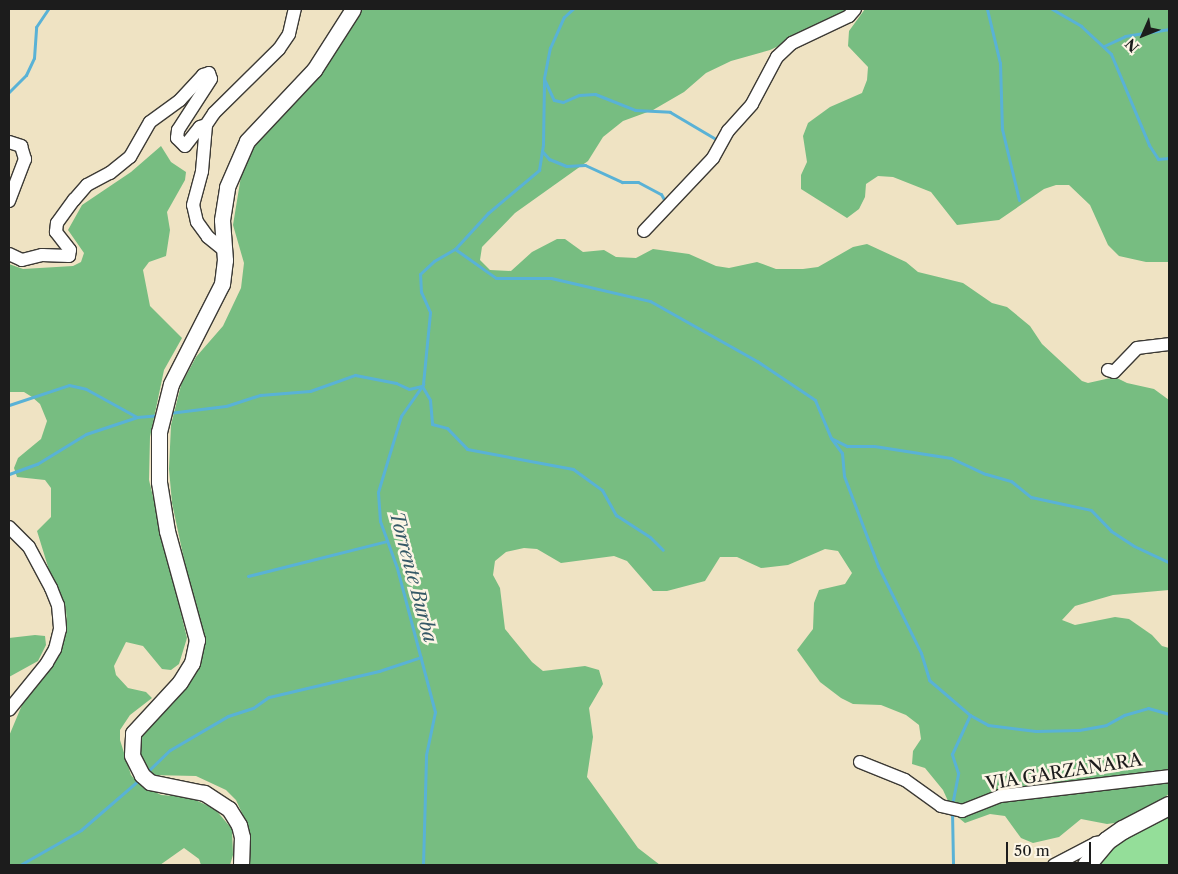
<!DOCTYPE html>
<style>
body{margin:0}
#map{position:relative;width:1178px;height:874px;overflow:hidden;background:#efe3c3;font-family:"Libre Caslon Text",serif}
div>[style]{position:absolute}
.green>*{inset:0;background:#94de99}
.forest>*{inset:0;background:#77bd81}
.stream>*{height:3px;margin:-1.5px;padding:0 1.5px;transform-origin:1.5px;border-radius:1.5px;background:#59b2d6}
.roads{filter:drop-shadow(1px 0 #3c3a35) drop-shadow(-1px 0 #3c3a35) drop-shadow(0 1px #3c3a35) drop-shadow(0 -1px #3c3a35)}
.minor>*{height:12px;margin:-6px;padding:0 6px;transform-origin:6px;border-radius:6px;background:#fff}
.tertiary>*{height:15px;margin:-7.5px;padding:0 7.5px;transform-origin:7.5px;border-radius:7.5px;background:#fff}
.secondary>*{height:18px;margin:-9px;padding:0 9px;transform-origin:9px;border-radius:9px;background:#fff}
span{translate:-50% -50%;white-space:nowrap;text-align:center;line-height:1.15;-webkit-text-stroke:5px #fcf5e5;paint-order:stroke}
.street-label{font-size:18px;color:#1c1c1c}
.water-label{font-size:19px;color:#345866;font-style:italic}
.frame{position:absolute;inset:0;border:10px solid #1c1c1c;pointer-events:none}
.north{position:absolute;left:1118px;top:10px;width:50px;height:50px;-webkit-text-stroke:4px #fcf5e5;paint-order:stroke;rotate:226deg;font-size:14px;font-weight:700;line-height:20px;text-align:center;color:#1c1c1c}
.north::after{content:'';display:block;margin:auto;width:18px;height:22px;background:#1c1c1c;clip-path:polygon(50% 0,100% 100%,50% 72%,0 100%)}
.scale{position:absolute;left:1006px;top:842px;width:85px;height:22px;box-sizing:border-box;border:2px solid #1c1c1c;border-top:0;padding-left:6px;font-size:15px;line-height:18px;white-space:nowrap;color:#1c1c1c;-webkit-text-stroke:4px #fcf5e5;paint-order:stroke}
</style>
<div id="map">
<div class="green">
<i style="clip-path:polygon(1169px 813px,1169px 865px,1094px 865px,1119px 839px)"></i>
</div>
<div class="forest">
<i style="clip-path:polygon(360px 9px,849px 9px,824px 25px,770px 50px,731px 61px,706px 73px,684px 92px,653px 110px,623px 121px,603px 137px,588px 161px,515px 213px,482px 247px,480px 260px,490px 270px,511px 271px,532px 252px,557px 239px,565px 239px,583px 252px,604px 250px,616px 257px,636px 258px,653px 249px,689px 254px,716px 266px,729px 268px,757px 262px,776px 269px,803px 269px,818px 267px,853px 247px,867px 244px,906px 262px,918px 272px,963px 283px,992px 303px,1007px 307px,1030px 326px,1042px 344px,1082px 381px,1088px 383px,1115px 377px,1127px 383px,1154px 389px,1169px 400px,1169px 590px,1113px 595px,1075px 606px,1062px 620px,1075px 625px,1115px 617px,1129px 619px,1152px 635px,1162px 646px,1169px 648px,1169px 794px,1139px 815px,1121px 822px,1107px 824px,1081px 819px,1059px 837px,1033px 843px,1021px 838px,1005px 816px,990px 814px,965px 823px,954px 814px,943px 790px,925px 768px,912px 764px,913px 751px,921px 739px,919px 725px,906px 715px,881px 705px,853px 704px,841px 698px,820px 682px,797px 650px,813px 629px,814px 603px,819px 590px,845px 584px,852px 573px,838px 551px,825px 549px,788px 565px,761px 568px,737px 557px,720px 557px,705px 581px,667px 591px,653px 591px,627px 561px,614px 556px,561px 563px,537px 549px,524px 548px,506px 552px,495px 561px,493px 575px,500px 588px,505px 629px,532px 662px,543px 671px,585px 666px,599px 670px,603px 684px,589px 708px,593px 737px,587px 777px,638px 848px,660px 865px,248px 865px,250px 836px,247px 824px,236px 800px,226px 790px,196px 776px,150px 775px,139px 763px,137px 738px,202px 644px,172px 503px,169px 469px,171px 425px,181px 385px,196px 357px,223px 326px,241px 288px,244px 263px,233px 225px,242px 170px,252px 139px)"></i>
<i style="clip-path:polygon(865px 9px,1169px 9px,1169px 262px,1146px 262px,1119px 256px,1108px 245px,1090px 205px,1069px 185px,1056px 185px,1044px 189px,999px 220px,957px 225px,931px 192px,893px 177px,878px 176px,866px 184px,865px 197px,859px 209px,847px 218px,801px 189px,801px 175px,807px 162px,803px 136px,808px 123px,830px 107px,862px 93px,867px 80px,868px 67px,848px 46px,849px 31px)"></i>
<i style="clip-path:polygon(161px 146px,171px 162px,186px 172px,185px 180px,167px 212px,170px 230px,166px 256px,149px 262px,143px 270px,150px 306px,182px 338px,164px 370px,150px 437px,149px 480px,187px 638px,179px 664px,171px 670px,162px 669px,143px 646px,126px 642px,114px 666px,116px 675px,128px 688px,146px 692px,152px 698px,130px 715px,120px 730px,120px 740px,131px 775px,137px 782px,161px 795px,189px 797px,215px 809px,232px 829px,233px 855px,230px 865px,201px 865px,199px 859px,184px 848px,160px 865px,9px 865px,9px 736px,22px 705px,51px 668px,62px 647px,67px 628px,66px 609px,53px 583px,37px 531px,51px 517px,51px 488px,45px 480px,17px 477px,14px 468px,18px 458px,41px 439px,47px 421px,40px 404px,32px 397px,24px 392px,9px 392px,9px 264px,23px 269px,73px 266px,81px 262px,84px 253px,68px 230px,82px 205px,131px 172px)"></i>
<i style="clip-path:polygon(35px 635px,45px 636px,46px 645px,38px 661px,9px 677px,9px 638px)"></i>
</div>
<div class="stream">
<i style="left:987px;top:9px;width:56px;rotate:76.5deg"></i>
<i style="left:1000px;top:63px;width:66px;rotate:88.3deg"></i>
<i style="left:1002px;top:129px;width:73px;rotate:76.5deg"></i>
<i style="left:1052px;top:9px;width:34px;rotate:30deg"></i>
<i style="left:1081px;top:26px;width:41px;rotate:43deg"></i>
<i style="left:1111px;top:54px;width:99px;rotate:67.3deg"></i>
<i style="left:1149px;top:145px;width:17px;rotate:57deg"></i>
<i style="left:1158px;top:159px;width:11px;rotate:-5deg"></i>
<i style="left:1104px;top:46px;width:23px;rotate:-25deg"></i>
<i style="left:1125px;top:36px;width:45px;rotate:-9deg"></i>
<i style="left:544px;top:79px;width:23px;rotate:65deg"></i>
<i style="left:554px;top:100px;width:9px;rotate:13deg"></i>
<i style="left:563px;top:102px;width:17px;rotate:-24deg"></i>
<i style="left:579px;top:95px;width:16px;rotate:-4deg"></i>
<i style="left:595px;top:94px;width:43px;rotate:21.8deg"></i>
<i style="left:635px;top:110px;width:35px;rotate:3deg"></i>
<i style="left:670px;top:112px;width:57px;rotate:30.6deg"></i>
<i style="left:9px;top:92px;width:24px;rotate:-45deg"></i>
<i style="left:26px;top:75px;width:19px;rotate:-65deg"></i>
<i style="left:34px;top:58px;width:31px;rotate:-86deg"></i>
<i style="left:36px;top:27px;width:22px;rotate:-56deg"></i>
<i style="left:542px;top:151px;width:11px;rotate:49deg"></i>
<i style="left:549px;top:159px;width:18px;rotate:22deg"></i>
<i style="left:566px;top:166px;width:19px;rotate:-3deg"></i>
<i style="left:585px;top:165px;width:41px;rotate:24.7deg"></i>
<i style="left:622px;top:182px;width:16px"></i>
<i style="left:638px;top:182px;width:26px;rotate:28deg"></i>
<i style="left:661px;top:194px;width:10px;rotate:61deg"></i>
<i style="left:455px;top:249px;width:50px;rotate:35.3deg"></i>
<i style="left:496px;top:278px;width:55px"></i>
<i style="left:551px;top:278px;width:102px;rotate:13.1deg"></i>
<i style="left:650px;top:301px;width:123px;rotate:29.3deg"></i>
<i style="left:757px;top:361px;width:70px;rotate:33.9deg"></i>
<i style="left:815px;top:400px;width:41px;rotate:67.2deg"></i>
<i style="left:831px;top:438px;width:19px;rotate:54deg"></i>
<i style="left:842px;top:453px;width:23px;rotate:85deg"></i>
<i style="left:844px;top:476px;width:96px;rotate:69.3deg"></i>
<i style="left:878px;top:566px;width:97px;rotate:63.7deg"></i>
<i style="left:921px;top:653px;width:28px;rotate:73deg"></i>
<i style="left:929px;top:680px;width:54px;rotate:40.5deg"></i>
<i style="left:970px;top:715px;width:21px;rotate:29deg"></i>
<i style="left:988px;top:725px;width:48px;rotate:7.1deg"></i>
<i style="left:1036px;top:731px;width:43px;rotate:-1.3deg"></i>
<i style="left:1079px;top:730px;width:27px;rotate:-10deg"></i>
<i style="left:1106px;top:725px;width:21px;rotate:-29deg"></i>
<i style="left:1124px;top:715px;width:25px;rotate:-16deg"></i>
<i style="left:1148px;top:708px;width:22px;rotate:16deg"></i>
<i style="left:9px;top:405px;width:63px;rotate:-18.4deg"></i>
<i style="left:69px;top:385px;width:17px;rotate:13deg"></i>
<i style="left:86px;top:389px;width:58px;rotate:28.8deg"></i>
<i style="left:137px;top:417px;width:21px;rotate:-5deg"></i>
<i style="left:169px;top:413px;width:57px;rotate:-7deg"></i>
<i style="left:226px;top:406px;width:36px;rotate:-18deg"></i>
<i style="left:260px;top:395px;width:50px;rotate:-4.6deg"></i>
<i style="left:310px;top:391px;width:48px;rotate:-19.6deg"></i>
<i style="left:355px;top:375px;width:42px;rotate:11deg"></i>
<i style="left:396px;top:383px;width:14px;rotate:25deg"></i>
<i style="left:409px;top:389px;width:13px;rotate:-13deg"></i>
<i style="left:422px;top:386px;width:16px;rotate:60deg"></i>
<i style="left:430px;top:400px;width:24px;rotate:85deg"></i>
<i style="left:432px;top:424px;width:16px;rotate:15deg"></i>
<i style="left:447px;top:428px;width:29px;rotate:46deg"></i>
<i style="left:467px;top:449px;width:108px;rotate:10.7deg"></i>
<i style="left:573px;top:469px;width:36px;rotate:36deg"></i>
<i style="left:602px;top:490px;width:29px;rotate:61deg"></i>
<i style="left:616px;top:515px;width:40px;rotate:32.9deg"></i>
<i style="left:650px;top:537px;width:18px;rotate:45deg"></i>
<i style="left:831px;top:438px;width:18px;rotate:27deg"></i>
<i style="left:847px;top:446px;width:27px"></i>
<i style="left:874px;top:446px;width:78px;rotate:8.9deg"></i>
<i style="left:951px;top:458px;width:38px;rotate:25deg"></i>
<i style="left:986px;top:474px;width:26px;rotate:16deg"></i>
<i style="left:1011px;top:481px;width:26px;rotate:39deg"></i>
<i style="left:1031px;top:497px;width:61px;rotate:12.2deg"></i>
<i style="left:1091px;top:510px;width:29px;rotate:46deg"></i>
<i style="left:1111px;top:531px;width:27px;rotate:33deg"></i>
<i style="left:1134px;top:546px;width:38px;rotate:25deg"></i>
<i style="left:9px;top:474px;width:30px;rotate:-20deg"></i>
<i style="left:37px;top:464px;width:57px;rotate:-31.5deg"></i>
<i style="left:86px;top:434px;width:54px;rotate:-18.4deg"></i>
<i style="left:248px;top:576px;width:143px;rotate:-14.1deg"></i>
<i style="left:147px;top:772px;width:32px;rotate:-44deg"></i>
<i style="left:170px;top:750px;width:67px;rotate:-30.4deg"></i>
<i style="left:228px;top:716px;width:26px;rotate:-18deg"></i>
<i style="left:253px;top:708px;width:19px;rotate:-35deg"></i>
<i style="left:269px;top:697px;width:113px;rotate:-13.3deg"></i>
<i style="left:379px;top:671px;width:44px;rotate:-18.4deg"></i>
<i style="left:952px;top:805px;width:33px;rotate:-79deg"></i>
<i style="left:958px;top:773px;width:20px;rotate:-108deg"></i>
<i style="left:952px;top:754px;width:43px;rotate:-65.2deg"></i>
<i style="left:952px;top:811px;width:54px;rotate:88.9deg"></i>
<i style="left:20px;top:865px;width:70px;rotate:-29.8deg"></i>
<i style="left:81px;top:830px;width:79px;rotate:-40.9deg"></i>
<i style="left:423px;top:865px;width:110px;rotate:-88.4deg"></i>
<i style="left:426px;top:755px;width:44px;rotate:-78.2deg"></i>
<i style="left:435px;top:712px;width:149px;rotate:-104.8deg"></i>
<i style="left:397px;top:568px;width:50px;rotate:-109.9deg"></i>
<i style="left:380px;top:521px;width:29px;rotate:-94deg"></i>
<i style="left:378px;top:492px;width:79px;rotate:-73.2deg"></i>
<i style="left:401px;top:416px;width:39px;rotate:-55deg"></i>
<i style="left:423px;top:384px;width:72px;rotate:-84.4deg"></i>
<i style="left:430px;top:312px;width:22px;rotate:-114deg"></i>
<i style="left:421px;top:292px;width:18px;rotate:-93deg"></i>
<i style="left:420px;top:274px;width:19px;rotate:-43deg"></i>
<i style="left:434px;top:261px;width:24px;rotate:-30deg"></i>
<i style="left:455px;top:249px;width:49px;rotate:-47.5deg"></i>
<i style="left:488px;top:213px;width:67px;rotate:-40.1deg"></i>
<i style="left:539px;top:170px;width:25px;rotate:-81deg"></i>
<i style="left:543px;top:145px;width:67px;rotate:-89.1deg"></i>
<i style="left:544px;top:78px;width:31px;rotate:-79deg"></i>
<i style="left:550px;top:48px;width:34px;rotate:-66deg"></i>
<i style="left:564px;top:17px;width:12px;rotate:-42deg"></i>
</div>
<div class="roads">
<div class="minor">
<i style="left:9px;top:142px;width:13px;rotate:18deg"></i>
<i style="left:21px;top:146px;width:14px;rotate:73deg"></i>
<i style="left:25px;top:159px;width:45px;rotate:110.9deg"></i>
<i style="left:644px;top:231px;width:100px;rotate:-46.6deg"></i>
<i style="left:713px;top:158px;width:31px;rotate:-61deg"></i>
<i style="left:728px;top:131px;width:36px;rotate:-48deg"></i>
<i style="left:752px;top:104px;width:53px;rotate:-62deg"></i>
<i style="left:777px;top:57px;width:21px;rotate:-43deg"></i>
<i style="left:792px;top:43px;width:63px;rotate:-25.3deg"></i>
<i style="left:849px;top:16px;width:9px;rotate:-49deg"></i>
<i style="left:224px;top:250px;width:21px;rotate:-141deg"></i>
<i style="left:208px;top:237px;width:19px;rotate:-126deg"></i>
<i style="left:197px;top:222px;width:17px;rotate:-103deg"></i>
<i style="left:193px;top:205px;width:35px;rotate:-75deg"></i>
<i style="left:202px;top:171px;width:46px;rotate:-85deg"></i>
<i style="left:206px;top:125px;width:14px;rotate:-56deg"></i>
<i style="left:214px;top:113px;width:91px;rotate:-44.6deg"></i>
<i style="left:279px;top:49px;width:18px;rotate:-56deg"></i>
<i style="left:289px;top:34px;width:26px;rotate:-77deg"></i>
<i style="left:9px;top:254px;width:14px;rotate:25deg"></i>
<i style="left:22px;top:260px;width:21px;rotate:-14deg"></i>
<i style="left:42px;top:255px;width:27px;rotate:2deg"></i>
<i style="left:69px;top:256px;width:6px;rotate:-81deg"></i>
<i style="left:70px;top:250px;width:23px;rotate:-128deg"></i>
<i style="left:56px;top:232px;width:9px;rotate:-84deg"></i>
<i style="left:57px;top:223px;width:29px;rotate:-54deg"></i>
<i style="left:74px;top:200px;width:20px;rotate:-49deg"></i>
<i style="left:87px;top:185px;width:26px;rotate:-28deg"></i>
<i style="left:110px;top:173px;width:26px;rotate:-39deg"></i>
<i style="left:130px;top:157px;width:40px;rotate:-60.3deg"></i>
<i style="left:150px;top:122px;width:37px;rotate:-36deg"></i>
<i style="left:180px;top:100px;width:34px;rotate:-47deg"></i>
<i style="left:203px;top:75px;width:6px;rotate:-18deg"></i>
<i style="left:209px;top:73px;width:6px;rotate:72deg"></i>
<i style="left:211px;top:79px;width:61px;rotate:122.9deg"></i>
<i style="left:178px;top:130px;width:8px;rotate:97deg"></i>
<i style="left:177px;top:138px;width:11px;rotate:45deg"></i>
<i style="left:185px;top:146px;width:24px;rotate:-52deg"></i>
<i style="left:200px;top:127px;width:6px;rotate:-18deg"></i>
<i style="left:1108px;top:370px;width:6px;rotate:18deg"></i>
<i style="left:1114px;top:372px;width:33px;rotate:-46deg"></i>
<i style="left:1137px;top:348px;width:32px;rotate:-7deg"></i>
<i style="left:9px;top:527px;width:28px;rotate:45deg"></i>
<i style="left:29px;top:547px;width:47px;rotate:61.8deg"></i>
<i style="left:51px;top:588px;width:18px;rotate:68deg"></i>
<i style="left:58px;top:605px;width:24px;rotate:85deg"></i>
<i style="left:60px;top:629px;width:21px;rotate:104deg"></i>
<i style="left:55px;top:649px;width:16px;rotate:120deg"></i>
<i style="left:47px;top:663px;width:60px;rotate:129deg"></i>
<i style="left:860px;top:762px;width:48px;rotate:21.8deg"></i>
<i style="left:905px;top:780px;width:44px;rotate:35.8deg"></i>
<i style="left:941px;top:806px;width:22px;rotate:13deg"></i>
<i style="left:962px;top:811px;width:41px;rotate:-21.5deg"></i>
<i style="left:1000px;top:796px;width:170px;rotate:-6.7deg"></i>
<i style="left:1054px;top:865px;width:47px;rotate:-27.6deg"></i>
<i style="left:1096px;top:843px;width:11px;rotate:-10deg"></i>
</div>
<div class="tertiary">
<i style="left:241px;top:865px;width:28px;rotate:-88deg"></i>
<i style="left:242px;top:837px;width:12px;rotate:-104deg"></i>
<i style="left:239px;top:825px;width:19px;rotate:-122deg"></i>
<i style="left:229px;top:809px;width:30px;rotate:-147deg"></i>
<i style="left:204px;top:793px;width:55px;rotate:-168.5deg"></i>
<i style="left:150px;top:782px;width:11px;rotate:-139deg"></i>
<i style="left:142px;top:775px;width:22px;rotate:-117deg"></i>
<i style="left:132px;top:755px;width:22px;rotate:-87deg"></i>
<i style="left:133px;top:733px;width:69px;rotate:-47.3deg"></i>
<i style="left:180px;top:682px;width:22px;rotate:-58deg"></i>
<i style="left:192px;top:663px;width:24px;rotate:-78deg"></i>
<i style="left:197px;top:640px;width:113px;rotate:-105.4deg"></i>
<i style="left:167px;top:531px;width:50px;rotate:-99.3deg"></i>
<i style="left:159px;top:482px;width:50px;rotate:-90deg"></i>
<i style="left:159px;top:432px;width:49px;rotate:-76deg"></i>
<i style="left:171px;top:384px;width:112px;rotate:-63deg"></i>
<i style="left:222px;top:284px;width:24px;rotate:-83deg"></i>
<i style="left:225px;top:260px;width:40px;rotate:-94.3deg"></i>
<i style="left:222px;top:220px;width:33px;rotate:-81deg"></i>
<i style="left:227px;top:187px;width:50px;rotate:-66.5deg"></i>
<i style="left:247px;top:141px;width:98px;rotate:-46.7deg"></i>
<i style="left:314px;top:70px;width:72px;rotate:-57.4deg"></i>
</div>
<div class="secondary">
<i style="left:1087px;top:865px;width:31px;rotate:-50deg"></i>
<i style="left:1107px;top:841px;width:19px;rotate:-35deg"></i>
<i style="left:1123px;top:830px;width:52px;rotate:-27.6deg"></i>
</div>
</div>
<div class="street-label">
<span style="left:1064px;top:772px;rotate:-9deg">VIA GARZANARA</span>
</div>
<div class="water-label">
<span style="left:413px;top:577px;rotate:75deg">Torrente Burba</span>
</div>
<div class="frame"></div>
<div class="north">N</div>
<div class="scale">50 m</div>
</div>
